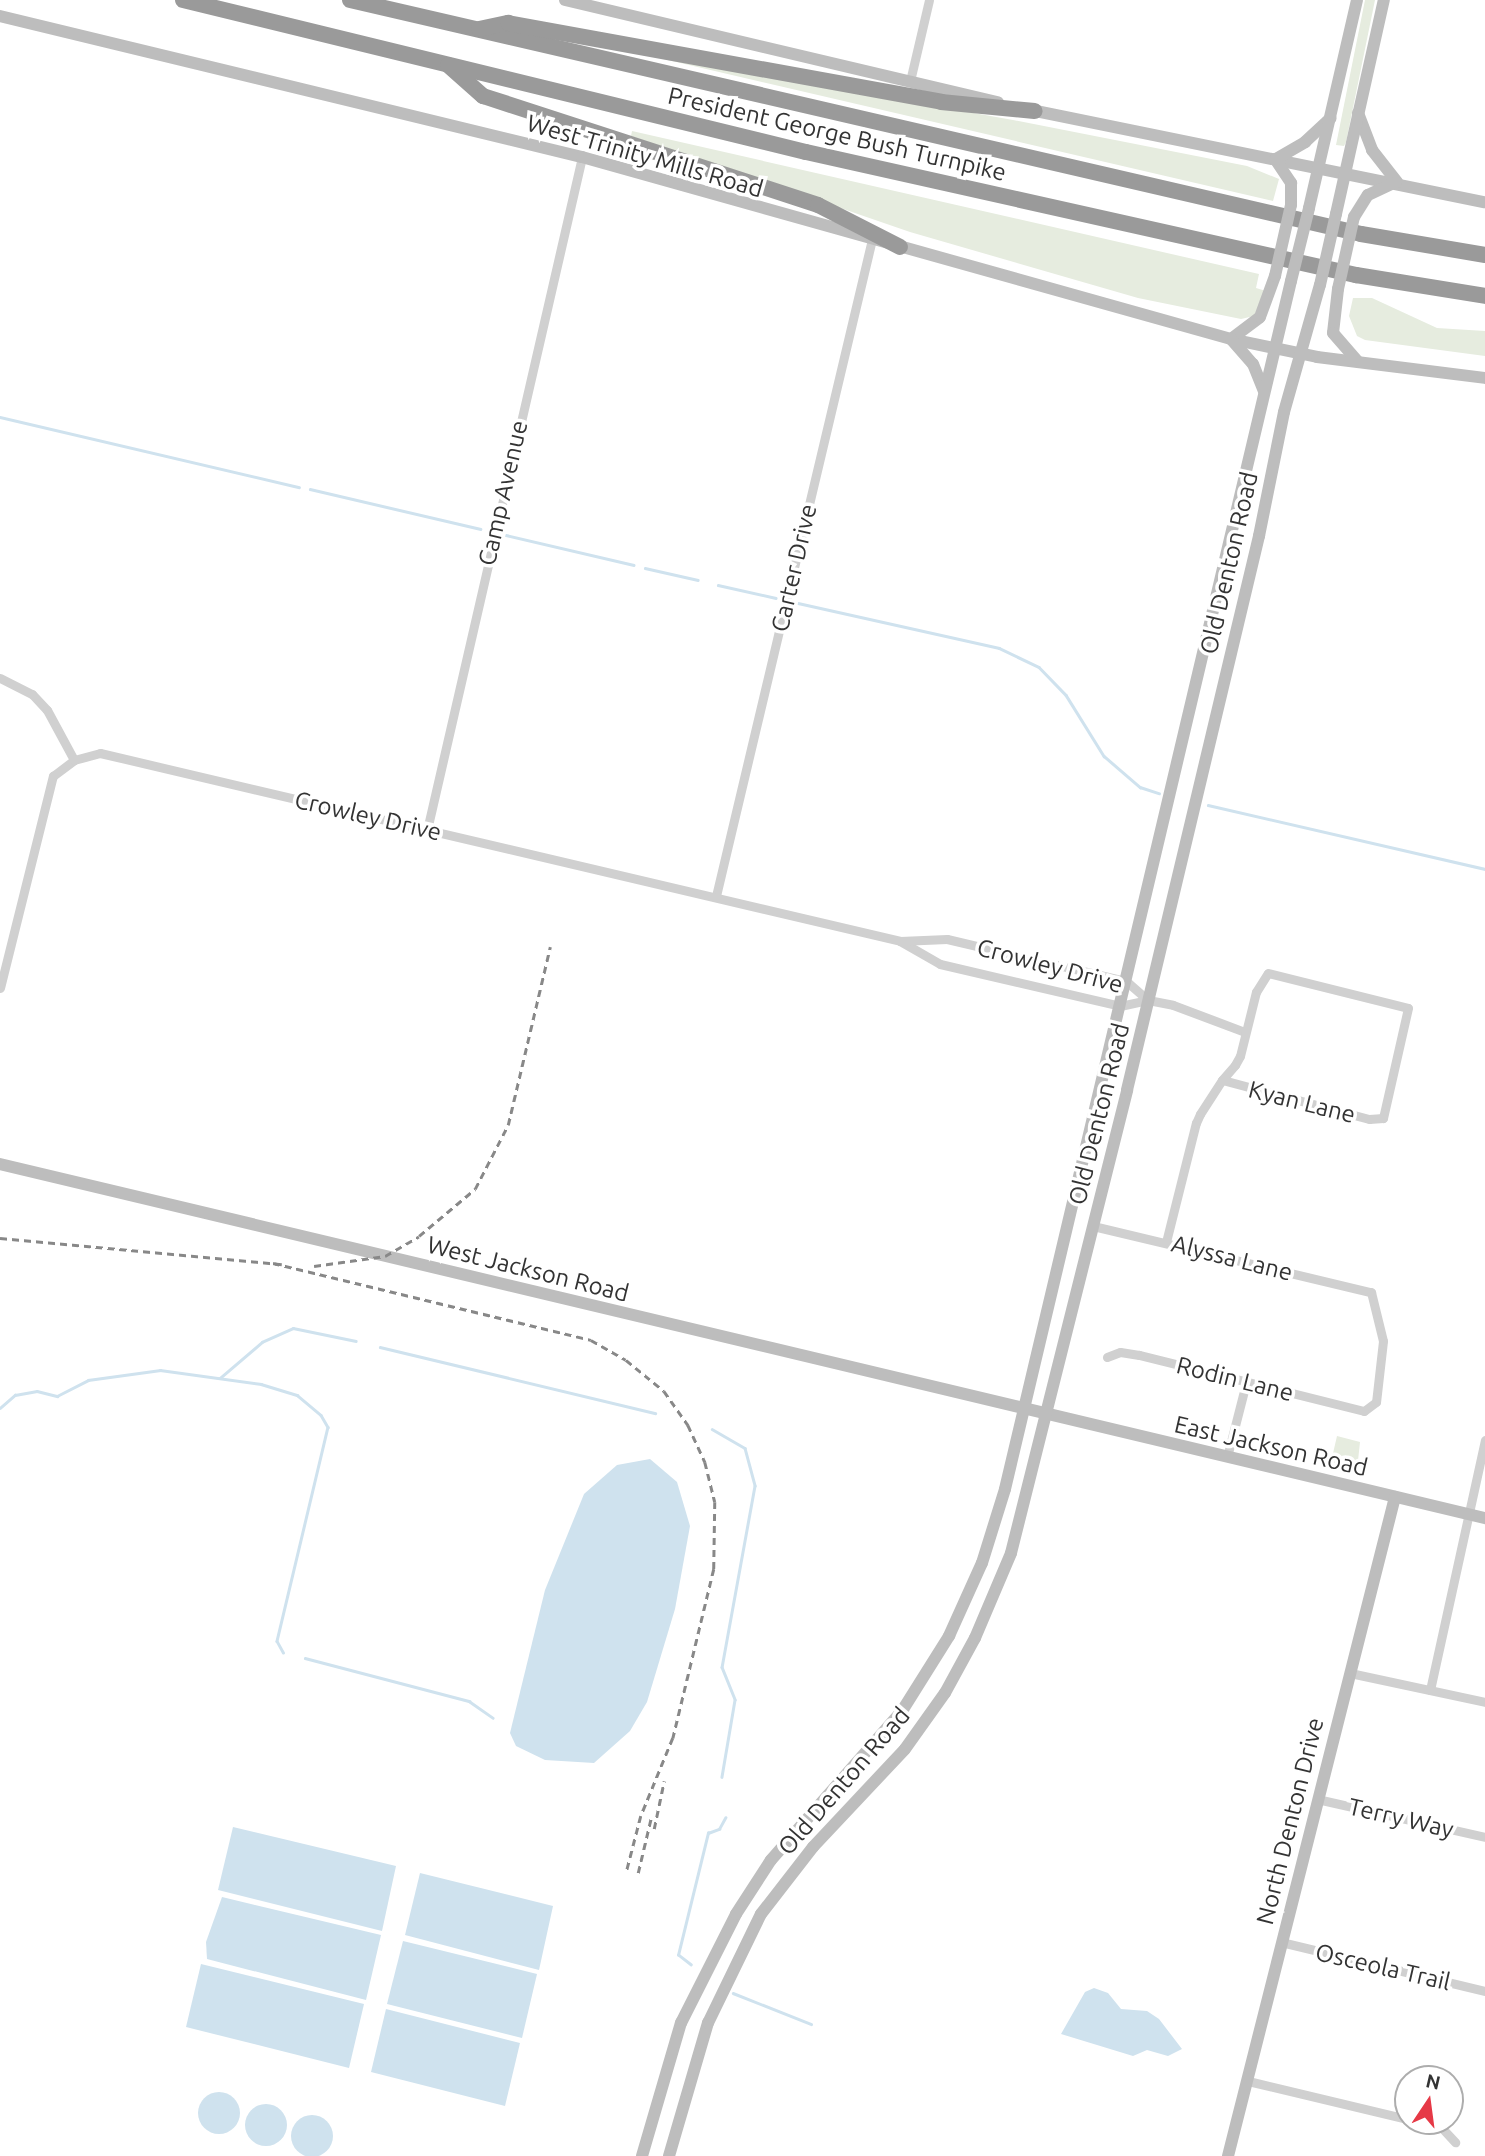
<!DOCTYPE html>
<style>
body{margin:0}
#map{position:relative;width:1485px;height:2156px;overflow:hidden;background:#fff;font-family:Ubuntu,sans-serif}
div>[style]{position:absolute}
.green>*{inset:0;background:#e6ecdf}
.water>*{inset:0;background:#cfe2ee}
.round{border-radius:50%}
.stream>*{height:2.5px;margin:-1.25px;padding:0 1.25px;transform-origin:1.25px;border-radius:1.25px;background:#cfe2ee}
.street>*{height:9px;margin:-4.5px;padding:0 4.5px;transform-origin:4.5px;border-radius:4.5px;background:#d0d0d0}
.secondary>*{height:12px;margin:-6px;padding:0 6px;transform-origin:6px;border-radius:6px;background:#bdbdbd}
.highway>*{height:16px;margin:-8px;padding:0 8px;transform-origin:8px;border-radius:8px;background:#9a9a9a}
.rail>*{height:2.5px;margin-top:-1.25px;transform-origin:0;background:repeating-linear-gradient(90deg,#888 0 7px,transparent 0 12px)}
.secondary-bridge>*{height:12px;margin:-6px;padding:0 6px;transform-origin:6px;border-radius:6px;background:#bdbdbd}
span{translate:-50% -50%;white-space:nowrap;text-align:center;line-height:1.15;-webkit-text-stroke:7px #fff;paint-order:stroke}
.street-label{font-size:24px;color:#333}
.north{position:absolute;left:1394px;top:2065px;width:70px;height:70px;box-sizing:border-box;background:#fff;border:2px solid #adadad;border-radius:50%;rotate:13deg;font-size:19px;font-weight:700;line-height:28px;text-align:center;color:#333}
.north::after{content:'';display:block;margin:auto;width:24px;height:32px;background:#e63946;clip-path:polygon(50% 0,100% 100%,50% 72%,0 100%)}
</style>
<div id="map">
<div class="green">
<i style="clip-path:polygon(1365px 0,1375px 0,1346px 142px,1344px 146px,1336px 145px)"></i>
<i style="clip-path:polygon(642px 54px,1013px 120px,1247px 166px,1279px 179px,1273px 201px)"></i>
<i style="clip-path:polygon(632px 131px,1259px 274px,1256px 288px,1266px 291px,1254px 316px,1241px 319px,1138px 298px,910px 232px,631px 136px)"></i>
<i style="clip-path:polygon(1353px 298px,1372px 298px,1437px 328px,1485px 331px,1485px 356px,1365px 340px,1357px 336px,1349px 316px)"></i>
<i style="clip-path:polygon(1337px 1436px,1360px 1442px,1357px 1470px,1331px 1462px)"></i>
</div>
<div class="water">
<i style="clip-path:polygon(650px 1459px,677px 1482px,690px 1526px,675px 1609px,647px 1702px,630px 1731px,594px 1763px,545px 1760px,516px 1746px,510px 1733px,545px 1590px,584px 1494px,617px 1465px)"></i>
<i style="clip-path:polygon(233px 1827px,396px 1866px,382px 1931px,218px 1890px)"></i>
<i style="clip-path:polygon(420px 1873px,553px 1906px,539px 1970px,405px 1935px)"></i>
<i style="clip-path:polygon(222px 1897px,381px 1935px,366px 2000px,207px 1959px,206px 1942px)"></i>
<i style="clip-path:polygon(403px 1941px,537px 1974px,522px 2038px,387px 2004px)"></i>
<i style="clip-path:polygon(201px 1964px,364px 2004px,349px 2068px,186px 2027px)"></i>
<i style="clip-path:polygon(1094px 1988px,1108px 1993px,1121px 2009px,1147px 2011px,1159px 2019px,1182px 2049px,1168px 2056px,1147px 2050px,1133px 2056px,1061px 2034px,1085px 1992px)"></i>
<i style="clip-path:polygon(386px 2009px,520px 2043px,505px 2106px,371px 2072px)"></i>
<i class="round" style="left:198px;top:2092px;width:42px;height:42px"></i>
<i class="round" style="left:245px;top:2104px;width:42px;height:42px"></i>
<i class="round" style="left:291px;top:2115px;width:42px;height:42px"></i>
</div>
<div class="stream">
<i style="left:0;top:417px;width:307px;rotate:13.2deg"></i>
<i style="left:310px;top:489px;width:175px;rotate:13.2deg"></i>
<i style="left:506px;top:535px;width:131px;rotate:13.2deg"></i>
<i style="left:645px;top:568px;width:54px;rotate:12.8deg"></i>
<i style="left:718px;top:585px;width:59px;rotate:12.6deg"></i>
<i style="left:798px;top:603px;width:206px;rotate:12.6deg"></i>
<i style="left:999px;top:648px;width:44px;rotate:25.4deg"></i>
<i style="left:1039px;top:667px;width:39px;rotate:46deg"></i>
<i style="left:1066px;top:695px;width:72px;rotate:58.1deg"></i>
<i style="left:1104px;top:756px;width:48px;rotate:40.7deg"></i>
<i style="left:1140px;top:787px;width:20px;rotate:18deg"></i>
<i style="left:1208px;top:805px;width:284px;rotate:13deg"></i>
<i style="left:380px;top:1347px;width:283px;rotate:13.5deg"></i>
<i style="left:220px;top:1378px;width:55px;rotate:-40.6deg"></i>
<i style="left:262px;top:1342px;width:34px;rotate:-24deg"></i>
<i style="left:293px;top:1328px;width:64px;rotate:11.7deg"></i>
<i style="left:0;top:1408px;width:20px;rotate:-41deg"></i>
<i style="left:15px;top:1395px;width:22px;rotate:-10deg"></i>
<i style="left:37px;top:1391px;width:21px;rotate:14deg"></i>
<i style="left:57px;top:1396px;width:35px;rotate:-27deg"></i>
<i style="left:88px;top:1380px;width:73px;rotate:-7.9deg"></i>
<i style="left:160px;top:1370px;width:102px;rotate:7.9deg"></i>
<i style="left:261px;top:1384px;width:38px;rotate:17deg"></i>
<i style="left:297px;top:1395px;width:31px;rotate:40deg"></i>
<i style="left:321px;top:1415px;width:14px;rotate:60deg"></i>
<i style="left:328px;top:1427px;width:220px;rotate:103.4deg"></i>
<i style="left:277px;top:1641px;width:13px;rotate:61deg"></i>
<i style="left:712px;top:1429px;width:38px;rotate:30deg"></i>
<i style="left:745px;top:1448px;width:39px;rotate:75deg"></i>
<i style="left:755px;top:1486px;width:184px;rotate:100.3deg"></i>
<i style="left:722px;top:1667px;width:35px;rotate:68deg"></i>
<i style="left:735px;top:1700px;width:78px;rotate:99.6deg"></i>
<i style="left:305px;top:1658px;width:170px;rotate:14.7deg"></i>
<i style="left:469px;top:1701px;width:29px;rotate:35deg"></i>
<i style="left:691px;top:1965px;width:16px;rotate:-142deg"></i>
<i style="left:678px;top:1955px;width:126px;rotate:-76.2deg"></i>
<i style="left:708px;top:1833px;width:12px;rotate:-20deg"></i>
<i style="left:719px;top:1829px;width:13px;rotate:-61deg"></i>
<i style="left:733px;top:1993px;width:84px;rotate:21.7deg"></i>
</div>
<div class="street">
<i style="left:910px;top:81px;width:83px;rotate:-76.8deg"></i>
<i style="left:0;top:678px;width:36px;rotate:27deg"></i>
<i style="left:32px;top:694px;width:22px;rotate:47deg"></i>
<i style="left:47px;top:710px;width:57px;rotate:61.6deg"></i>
<i style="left:427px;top:830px;width:691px;rotate:-77.03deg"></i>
<i style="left:716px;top:896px;width:675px;rotate:-76.64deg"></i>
<i style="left:900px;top:941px;width:46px;rotate:29.9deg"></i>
<i style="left:940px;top:964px;width:185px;rotate:13.1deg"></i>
<i style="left:1120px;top:1006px;width:29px;rotate:-12deg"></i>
<i style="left:1148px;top:1000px;width:25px;rotate:11deg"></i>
<i style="left:1173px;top:1005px;width:77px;rotate:20.6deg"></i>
<i style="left:0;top:988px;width:219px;rotate:-76deg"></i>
<i style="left:53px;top:776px;width:26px;rotate:-37deg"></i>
<i style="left:74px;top:760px;width:27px;rotate:-15deg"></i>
<i style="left:100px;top:753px;width:822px;rotate:13.22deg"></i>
<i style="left:900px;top:941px;width:47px;rotate:-2.4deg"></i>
<i style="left:947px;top:939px;width:184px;rotate:13.2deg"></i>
<i style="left:1126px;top:981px;width:29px;rotate:41deg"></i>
<i style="left:1093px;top:1226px;width:286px;rotate:13.4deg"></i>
<i style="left:1371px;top:1292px;width:50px;rotate:76.2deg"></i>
<i style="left:1383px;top:1341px;width:61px;rotate:96.5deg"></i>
<i style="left:1376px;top:1402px;width:15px;rotate:143deg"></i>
<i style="left:1364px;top:1411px;width:232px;rotate:-166deg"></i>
<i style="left:1139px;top:1355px;width:19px;rotate:-171deg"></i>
<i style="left:1120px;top:1352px;width:14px;rotate:159deg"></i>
<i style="left:1166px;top:1242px;width:123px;rotate:-75.9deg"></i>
<i style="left:1196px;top:1123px;width:10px;rotate:-66deg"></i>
<i style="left:1200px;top:1114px;width:40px;rotate:-57.1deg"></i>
<i style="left:1222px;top:1080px;width:20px;rotate:-49deg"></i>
<i style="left:1235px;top:1065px;width:10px;rotate:-61deg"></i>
<i style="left:1240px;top:1056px;width:66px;rotate:-76deg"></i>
<i style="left:1256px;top:992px;width:22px;rotate:-58deg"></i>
<i style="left:1268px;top:973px;width:144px;rotate:14deg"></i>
<i style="left:1408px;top:1008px;width:113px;rotate:102.8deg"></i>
<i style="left:1383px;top:1118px;width:14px;rotate:176deg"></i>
<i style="left:1369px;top:1119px;width:152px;rotate:-165.1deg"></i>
<i style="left:1227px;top:1457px;width:76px;rotate:-75.6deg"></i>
<i style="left:1350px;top:1673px;width:138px;rotate:12.1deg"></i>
<i style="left:1430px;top:1690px;width:256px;rotate:-77.6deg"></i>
<i style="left:1317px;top:1799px;width:172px;rotate:12.7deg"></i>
<i style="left:1281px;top:1942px;width:210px;rotate:13.5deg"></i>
<i style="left:1248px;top:2081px;width:164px;rotate:13.4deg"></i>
<i style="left:1416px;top:2121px;width:26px;rotate:13deg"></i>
<i style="left:1441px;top:2127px;width:21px;rotate:47deg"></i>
</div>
<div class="secondary">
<i style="left:565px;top:0;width:445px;rotate:13.3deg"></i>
<i style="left:0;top:16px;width:599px;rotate:13.62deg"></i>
<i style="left:582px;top:157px;width:674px;rotate:15.67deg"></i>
<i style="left:1231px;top:339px;width:88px;rotate:11.8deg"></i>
<i style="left:1317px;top:357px;width:169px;rotate:7.1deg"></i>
<i style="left:1026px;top:109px;width:468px;rotate:11.5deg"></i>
<i style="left:1358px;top:113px;width:40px;rotate:69deg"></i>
<i style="left:1372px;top:150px;width:41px;rotate:52deg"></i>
<i style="left:1275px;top:159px;width:29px;rotate:56deg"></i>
<i style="left:1291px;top:183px;width:22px;rotate:90deg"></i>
<i style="left:1276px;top:159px;width:34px;rotate:-30deg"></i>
<i style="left:1305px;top:142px;width:35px;rotate:-43deg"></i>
<i style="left:1309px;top:208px;width:213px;rotate:-77deg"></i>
<i style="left:1336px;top:214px;width:219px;rotate:-77.4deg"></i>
<i style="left:1354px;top:217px;width:26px;rotate:-58deg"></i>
<i style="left:1368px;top:195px;width:31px;rotate:-25deg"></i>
<i style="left:1338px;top:289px;width:44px;rotate:96.5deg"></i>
<i style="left:1333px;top:333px;width:38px;rotate:49deg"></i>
<i style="left:1231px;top:339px;width:36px;rotate:-37deg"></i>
<i style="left:1260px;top:317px;width:44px;rotate:-69.9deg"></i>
<i style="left:1231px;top:339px;width:33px;rotate:49deg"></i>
<i style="left:1253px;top:364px;width:29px;rotate:68deg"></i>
<i style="left:0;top:1164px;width:1527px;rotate:13.41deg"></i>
<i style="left:642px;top:2156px;width:139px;rotate:-73.7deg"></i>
<i style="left:681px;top:2023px;width:122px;rotate:-63.2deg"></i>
<i style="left:736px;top:1914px;width:64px;rotate:-57.1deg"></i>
<i style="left:771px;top:1860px;width:198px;rotate:-48.7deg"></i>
<i style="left:902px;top:1711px;width:89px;rotate:-57.9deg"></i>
<i style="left:949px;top:1636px;width:80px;rotate:-65.7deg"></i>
<i style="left:982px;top:1563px;width:77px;rotate:-72.7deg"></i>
<i style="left:1005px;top:1489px;width:1241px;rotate:-76.68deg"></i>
<i style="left:669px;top:2156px;width:139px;rotate:-73.7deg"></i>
<i style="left:708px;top:2023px;width:121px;rotate:-64.1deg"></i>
<i style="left:761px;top:1914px;width:85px;rotate:-52.2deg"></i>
<i style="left:813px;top:1847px;width:134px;rotate:-46.8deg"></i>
<i style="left:905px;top:1749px;width:69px;rotate:-54.5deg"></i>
<i style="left:945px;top:1693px;width:63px;rotate:-61.4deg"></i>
<i style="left:975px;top:1638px;width:92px;rotate:-67deg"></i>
<i style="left:1011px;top:1553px;width:477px;rotate:-75.9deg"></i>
<i style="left:1127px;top:1090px;width:570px;rotate:-76.6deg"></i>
<i style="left:1259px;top:536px;width:126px;rotate:-78.6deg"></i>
<i style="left:1284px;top:412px;width:132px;rotate:-74.2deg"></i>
<i style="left:1228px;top:2156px;width:680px;rotate:-75.78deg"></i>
</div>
<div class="highway">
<i style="left:183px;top:0;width:641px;rotate:13.71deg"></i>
<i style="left:806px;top:152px;width:564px;rotate:12.61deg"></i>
<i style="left:1356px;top:275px;width:131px;rotate:9.2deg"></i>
<i style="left:350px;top:0;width:1038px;rotate:13.03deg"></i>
<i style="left:1361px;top:234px;width:126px;rotate:9.6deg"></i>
<i style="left:479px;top:29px;width:30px;rotate:-12deg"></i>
<i style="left:508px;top:23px;width:440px;rotate:10.3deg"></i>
<i style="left:941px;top:102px;width:94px;rotate:5.5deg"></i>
<i style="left:448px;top:65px;width:47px;rotate:41.5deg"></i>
<i style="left:483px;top:96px;width:352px;rotate:18deg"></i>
<i style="left:818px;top:205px;width:92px;rotate:27.1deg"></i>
</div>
<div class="rail">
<i style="left:0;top:1238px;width:283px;rotate:5.3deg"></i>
<i style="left:273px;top:1263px;width:327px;rotate:13.6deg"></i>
<i style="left:591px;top:1340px;width:40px;rotate:29.7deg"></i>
<i style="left:626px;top:1360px;width:49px;rotate:39.2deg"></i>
<i style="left:664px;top:1391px;width:42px;rotate:54.8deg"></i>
<i style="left:688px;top:1425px;width:41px;rotate:65.3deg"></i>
<i style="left:705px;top:1462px;width:41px;rotate:76deg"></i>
<i style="left:715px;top:1502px;width:67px;rotate:90.9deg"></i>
<i style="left:714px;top:1569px;width:174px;rotate:103.6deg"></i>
<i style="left:673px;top:1738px;width:84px;rotate:112.3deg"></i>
<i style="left:641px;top:1816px;width:56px;rotate:104.5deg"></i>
<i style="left:314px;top:1266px;width:72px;rotate:-8deg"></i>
<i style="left:385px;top:1256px;width:39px;rotate:-30deg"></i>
<i style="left:419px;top:1236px;width:73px;rotate:-40deg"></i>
<i style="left:475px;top:1189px;width:72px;rotate:-62.7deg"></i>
<i style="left:508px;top:1125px;width:183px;rotate:-76.7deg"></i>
<i style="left:654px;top:1829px;width:49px;rotate:-78.2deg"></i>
<i style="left:638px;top:1873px;width:57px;rotate:-76.7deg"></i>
</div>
<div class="secondary-bridge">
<i style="left:1275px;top:276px;width:73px;rotate:-77.3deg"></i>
<i style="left:1291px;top:281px;width:75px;rotate:-76.1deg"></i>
<i style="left:1320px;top:285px;width:73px;rotate:-77.3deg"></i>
<i style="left:1338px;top:289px;width:74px;rotate:-77.5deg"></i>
</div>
<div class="street-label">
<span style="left:837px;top:134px;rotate:13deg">President George Bush Turnpike</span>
<span style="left:645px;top:156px;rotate:16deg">West Trinity Mills Road</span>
<span style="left:503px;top:493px;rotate:-77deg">Camp Avenue</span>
<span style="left:1229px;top:563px;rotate:-77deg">Old Denton Road</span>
<span style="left:794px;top:568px;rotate:-77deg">Carter Drive</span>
<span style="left:368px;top:816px;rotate:13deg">Crowley Drive</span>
<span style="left:1050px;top:966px;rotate:15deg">Crowley Drive</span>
<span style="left:1302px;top:1102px;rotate:14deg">Kyan Lane</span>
<span style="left:1099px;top:1114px;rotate:-76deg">Old Denton Road</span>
<span style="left:1232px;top:1258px;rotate:14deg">Alyssa Lane</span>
<span style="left:528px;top:1269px;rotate:14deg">West Jackson Road</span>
<span style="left:1235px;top:1379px;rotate:14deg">Rodin Lane</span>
<span style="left:1271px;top:1446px;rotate:13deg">East Jackson Road</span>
<span style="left:844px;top:1781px;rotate:-49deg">Old Denton Road</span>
<span style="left:1401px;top:1818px;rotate:13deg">Terry Way</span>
<span style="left:1290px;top:1821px;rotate:-76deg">North Denton Drive</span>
<span style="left:1383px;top:1967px;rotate:13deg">Osceola Trail</span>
</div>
<div class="north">N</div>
</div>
